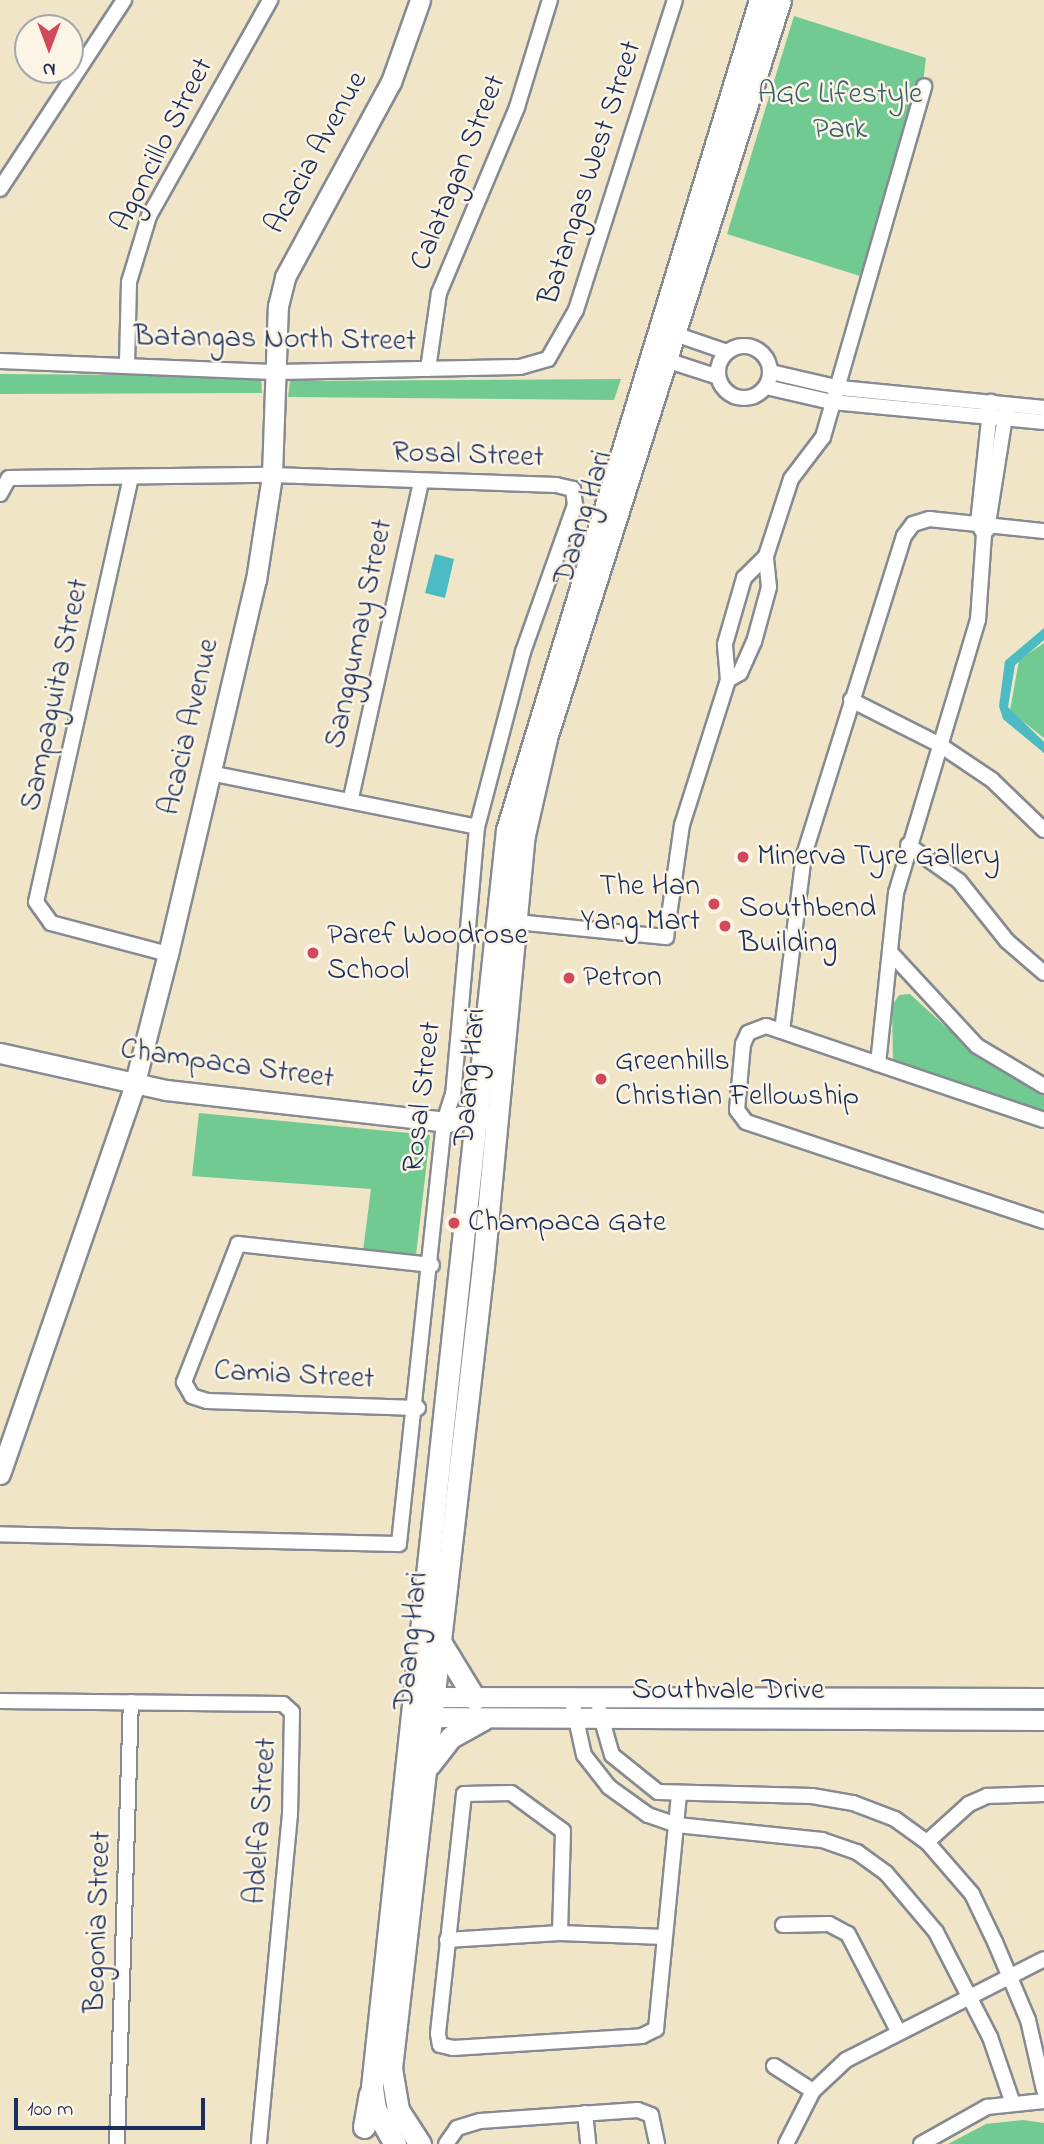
<!DOCTYPE html>
<style>
body{margin:0}
#map{position:relative;width:1044px;height:2144px;overflow:hidden;background:#f0e5c7;font-family:"Indie Flower",sans-serif}
div>[style]{position:absolute}
.green>*{inset:0;background:#70ca91}
.water>*{inset:0;background:#4dbbc3}
.roads{filter:drop-shadow(2px 0 #868a92) drop-shadow(-2px 0 #868a92) drop-shadow(0 2px #868a92) drop-shadow(0 -2px #868a92)}
.street>*{height:14px;margin:-7px;padding:0 7px;transform-origin:7px;border-radius:7px;background:#fff}
.street>.ring{margin:-7px;padding:0;box-sizing:content-box;background:none;border:14px solid #fff;border-radius:50%}
.secondary>*{height:19px;margin:-9.5px;padding:0 9.5px;transform-origin:9.5px;border-radius:9.5px;background:#fff}
.primary>*{height:21px;margin:-10.5px;padding:0 10.5px;transform-origin:10.5px;border-radius:10.5px;background:#fff}
.dots>*{width:19px;height:19px;translate:-50% -50%;box-sizing:border-box;border:4px solid #fcf5e5;border-radius:50%}
span{translate:-50% -50%;white-space:nowrap;text-align:center;line-height:1.15;-webkit-text-stroke:5px #fcf5e5;paint-order:stroke}
.park-label{font-size:30px;color:#355e6d}
.street-label{font-size:30px;color:#1b2f5e}
.poi-label{font-size:30px;color:#1b2f5e}
.left{translate:0 -50%;text-align:left}
.right{translate:-100% -50%;text-align:right}
.north{position:absolute;left:14px;top:14px;width:70px;height:70px;box-sizing:border-box;background:#fcf5e5;border:2px solid #a2a6af;border-radius:50%;rotate:180deg;font-size:19px;font-weight:700;line-height:28px;text-align:center;color:#1b2f5e}
.north::after{content:'';display:block;margin:auto;width:24px;height:32px;background:#d1495b;clip-path:polygon(50% 0,100% 100%,50% 72%,0 100%)}
.scale{position:absolute;left:14px;top:2098px;width:191px;height:32px;box-sizing:border-box;border:4px solid #1b2f5e;border-top:0;padding-left:9px;font-size:21px;line-height:24px;white-space:nowrap;color:#1b2f5e;-webkit-text-stroke:5px #fcf5e5;paint-order:stroke}
</style>
<div id="map">
<div class="green">
<i style="clip-path:polygon(794px 16px,926px 58px,921px 99px,860px 276px,727px 234px)"></i>
<i style="clip-path:polygon(0 374px,261px 376px,262px 393px,0 394px)"></i>
<i style="clip-path:polygon(621px 379px,614px 400px,288px 397px,290px 381px)"></i>
<i style="clip-path:polygon(1044px 643px,1044px 738px,1010px 711px,1019px 660px)"></i>
<i style="clip-path:polygon(910px 994px,982px 1060px,1044px 1095px,1044px 1111px,893px 1060px,892px 1006px,899px 995px)"></i>
<i style="clip-path:polygon(199px 1113px,430px 1135px,416px 1255px,363px 1251px,371px 1189px,192px 1176px)"></i>
<i style="clip-path:polygon(1023px 2120px,1044px 2123px,1044px 2144px,948px 2144px,986px 2124px)"></i>
</div>
<div class="water">
<i style="clip-path:polygon(435px 554px,454px 559px,445px 598px,425px 593px)"></i>
<i style="clip-path:polygon(1044px 628px,1044px 640px,1015px 665px,1008px 707px,1044px 742px,1044px 753px,1003px 719px,999px 706px,1005px 661px)"></i>
</div>
<div class="roads">
<div class="street">
<i style="left:0;top:189px;width:226px;rotate:-56.7deg"></i>
<i style="left:669px;top:332px;width:61px;rotate:19deg"></i>
<i class="ring" style="left:718px;top:346px;width:38px;height:38px"></i>
<i style="left:660px;top:358px;width:61px;rotate:18.1deg"></i>
<i style="left:0;top:361px;width:279px;rotate:2.3deg"></i>
<i style="left:279px;top:372px;width:241px;rotate:-1.2deg"></i>
<i style="left:520px;top:367px;width:29px;rotate:-16deg"></i>
<i style="left:548px;top:359px;width:56px;rotate:-60.3deg"></i>
<i style="left:576px;top:310px;width:325px;rotate:-72.3deg"></i>
<i style="left:127px;top:364px;width:82px;rotate:-88.6deg"></i>
<i style="left:129px;top:282px;width:69px;rotate:-73.1deg"></i>
<i style="left:149px;top:216px;width:248px;rotate:-60.7deg"></i>
<i style="left:428px;top:369px;width:77px;rotate:-81.8deg"></i>
<i style="left:439px;top:293px;width:202px;rotate:-67.2deg"></i>
<i style="left:517px;top:107px;width:112px;rotate:-72.9deg"></i>
<i style="left:771px;top:372px;width:71px;rotate:13.1deg"></i>
<i style="left:840px;top:388px;width:205px;rotate:5.6deg"></i>
<i style="left:766px;top:387px;width:68px;rotate:12.8deg"></i>
<i style="left:832px;top:402px;width:213px;rotate:5.4deg"></i>
<i style="left:131px;top:477px;width:435px;rotate:102.6deg"></i>
<i style="left:36px;top:902px;width:26px;rotate:54deg"></i>
<i style="left:51px;top:923px;width:121px;rotate:14.8deg"></i>
<i style="left:0;top:494px;width:18px;rotate:-61deg"></i>
<i style="left:9px;top:478px;width:263px;rotate:-0.7deg"></i>
<i style="left:272px;top:475px;width:284px;rotate:2deg"></i>
<i style="left:556px;top:485px;width:17px;rotate:13deg"></i>
<i style="left:573px;top:489px;width:16px;rotate:83deg"></i>
<i style="left:575px;top:505px;width:156px;rotate:109.5deg"></i>
<i style="left:523px;top:652px;width:181px;rotate:104.7deg"></i>
<i style="left:477px;top:827px;width:268px;rotate:95.1deg"></i>
<i style="left:453px;top:1094px;width:29px;rotate:108deg"></i>
<i style="left:444px;top:1122px;width:424px;rotate:96.1deg"></i>
<i style="left:399px;top:1544px;width:399px;rotate:-178.6deg"></i>
<i style="left:987px;top:530px;width:121px;rotate:-81deg"></i>
<i style="left:728px;top:680px;width:14px;rotate:-30deg"></i>
<i style="left:740px;top:673px;width:34px;rotate:-66deg"></i>
<i style="left:754px;top:642px;width:57px;rotate:-74.7deg"></i>
<i style="left:769px;top:587px;width:31px;rotate:-96deg"></i>
<i style="left:766px;top:556px;width:81px;rotate:-72deg"></i>
<i style="left:791px;top:479px;width:53px;rotate:-52.7deg"></i>
<i style="left:823px;top:437px;width:365px;rotate:-73.9deg"></i>
<i style="left:851px;top:700px;width:100px;rotate:26.8deg"></i>
<i style="left:940px;top:745px;width:63px;rotate:33.9deg"></i>
<i style="left:992px;top:780px;width:72px;rotate:43.9deg"></i>
<i style="left:210px;top:773px;width:272px;rotate:11.4deg"></i>
<i style="left:351px;top:798px;width:324px;rotate:-77.5deg"></i>
<i style="left:908px;top:845px;width:62px;rotate:35.2deg"></i>
<i style="left:959px;top:881px;width:77px;rotate:51.3deg"></i>
<i style="left:1007px;top:941px;width:49px;rotate:40.9deg"></i>
<i style="left:516px;top:922px;width:151px;rotate:5.7deg"></i>
<i style="left:666px;top:937px;width:113px;rotate:-81.9deg"></i>
<i style="left:682px;top:825px;width:152px;rotate:-72.4deg"></i>
<i style="left:728px;top:680px;width:36px;rotate:-95deg"></i>
<i style="left:725px;top:644px;width:69px;rotate:-73.9deg"></i>
<i style="left:744px;top:578px;width:31px;rotate:-45deg"></i>
<i style="left:890px;top:952px;width:128px;rotate:47.2deg"></i>
<i style="left:977px;top:1046px;width:78px;rotate:30.8deg"></i>
<i style="left:782px;top:1031px;width:177px;rotate:-82.9deg"></i>
<i style="left:804px;top:855px;width:334px;rotate:-72.6deg"></i>
<i style="left:904px;top:536px;width:15px;rotate:-53deg"></i>
<i style="left:913px;top:524px;width:17px;rotate:-17deg"></i>
<i style="left:929px;top:519px;width:116px;rotate:6deg"></i>
<i style="left:878px;top:1064px;width:172px;rotate:-84deg"></i>
<i style="left:896px;top:893px;width:285px;rotate:-73.3deg"></i>
<i style="left:978px;top:620px;width:86px;rotate:-86deg"></i>
<i style="left:984px;top:534px;width:13px;rotate:-119deg"></i>
<i style="left:978px;top:523px;width:122px;rotate:-83.9deg"></i>
<i style="left:1044px;top:1120px;width:293px;rotate:-161.3deg"></i>
<i style="left:766px;top:1026px;width:19px;rotate:159deg"></i>
<i style="left:748px;top:1033px;width:12px;rotate:114deg"></i>
<i style="left:743px;top:1044px;width:66px;rotate:95.2deg"></i>
<i style="left:737px;top:1110px;width:15px;rotate:53deg"></i>
<i style="left:746px;top:1122px;width:314px;rotate:18.4deg"></i>
<i style="left:418px;top:1408px;width:211px;rotate:-178.1deg"></i>
<i style="left:207px;top:1401px;width:16px;rotate:-162deg"></i>
<i style="left:192px;top:1396px;width:16px;rotate:-120deg"></i>
<i style="left:184px;top:1382px;width:148px;rotate:-68.6deg"></i>
<i style="left:238px;top:1244px;width:195px;rotate:6.2deg"></i>
<i style="left:0;top:1701px;width:283px;rotate:0.6deg"></i>
<i style="left:283px;top:1704px;width:12px;rotate:42deg"></i>
<i style="left:292px;top:1712px;width:102px;rotate:91.1deg"></i>
<i style="left:290px;top:1814px;width:331px;rotate:95.4deg"></i>
<i style="left:572px;top:1701px;width:55px;rotate:77.5deg"></i>
<i style="left:584px;top:1755px;width:41px;rotate:52deg"></i>
<i style="left:609px;top:1787px;width:48px;rotate:35.7deg"></i>
<i style="left:648px;top:1815px;width:31px;rotate:19deg"></i>
<i style="left:677px;top:1825px;width:146px;rotate:5.9deg"></i>
<i style="left:822px;top:1840px;width:37px;rotate:19deg"></i>
<i style="left:857px;top:1852px;width:36px;rotate:36deg"></i>
<i style="left:886px;top:1873px;width:77px;rotate:49.7deg"></i>
<i style="left:936px;top:1932px;width:118px;rotate:62.8deg"></i>
<i style="left:990px;top:2037px;width:68px;rotate:71deg"></i>
<i style="left:599px;top:1710px;width:47px;rotate:73.9deg"></i>
<i style="left:612px;top:1755px;width:59px;rotate:38.8deg"></i>
<i style="left:658px;top:1792px;width:154px;rotate:1.5deg"></i>
<i style="left:812px;top:1796px;width:42px;rotate:9.7deg"></i>
<i style="left:853px;top:1803px;width:45px;rotate:20.9deg"></i>
<i style="left:895px;top:1819px;width:39px;rotate:36deg"></i>
<i style="left:927px;top:1842px;width:69px;rotate:49.1deg"></i>
<i style="left:972px;top:1894px;width:53px;rotate:64.4deg"></i>
<i style="left:995px;top:1942px;width:85px;rotate:67.1deg"></i>
<i style="left:1028px;top:2020px;width:72px;rotate:77.1deg"></i>
<i style="left:927px;top:1842px;width:57px;rotate:-42.1deg"></i>
<i style="left:969px;top:1804px;width:20px;rotate:-24deg"></i>
<i style="left:987px;top:1796px;width:57px;rotate:-2deg"></i>
<i style="left:783px;top:1925px;width:46px;rotate:-1.2deg"></i>
<i style="left:829px;top:1924px;width:21px;rotate:28deg"></i>
<i style="left:848px;top:1934px;width:107px;rotate:62.7deg"></i>
<i style="left:560px;top:1933px;width:102px;rotate:-88.3deg"></i>
<i style="left:563px;top:1831px;width:64px;rotate:-143.8deg"></i>
<i style="left:511px;top:1793px;width:47px;rotate:178.8deg"></i>
<i style="left:464px;top:1794px;width:241px;rotate:96.2deg"></i>
<i style="left:438px;top:2034px;width:11px;rotate:80deg"></i>
<i style="left:440px;top:2045px;width:13px;rotate:13deg"></i>
<i style="left:453px;top:2048px;width:189px;rotate:-3.6deg"></i>
<i style="left:642px;top:2036px;width:16px;rotate:-27deg"></i>
<i style="left:656px;top:2029px;width:234px;rotate:-84.4deg"></i>
<i style="left:447px;top:1940px;width:113px;rotate:-3.5deg"></i>
<i style="left:560px;top:1933px;width:104px;rotate:2.2deg"></i>
<i style="left:774px;top:2066px;width:46px;rotate:32.7deg"></i>
<i style="left:585px;top:2113px;width:31px;rotate:84deg"></i>
<i style="left:117px;top:2144px;width:442px;rotate:-88.2deg"></i>
<i style="left:446px;top:2144px;width:19px;rotate:-55deg"></i>
<i style="left:457px;top:2128px;width:24px;rotate:-17deg"></i>
<i style="left:480px;top:2121px;width:158px;rotate:-4deg"></i>
<i style="left:638px;top:2110px;width:14px;rotate:21deg"></i>
<i style="left:651px;top:2115px;width:30px;rotate:78deg"></i>
<i style="left:786px;top:2144px;width:59px;rotate:-63deg"></i>
<i style="left:813px;top:2091px;width:45px;rotate:-43.2deg"></i>
<i style="left:846px;top:2060px;width:222px;rotate:-27deg"></i>
<i style="left:921px;top:2144px;width:76px;rotate:-29.3deg"></i>
<i style="left:987px;top:2107px;width:57px;rotate:-6deg"></i>
</div>
<div class="secondary">
<i style="left:0;top:1053px;width:170px;rotate:12.6deg"></i>
<i style="left:166px;top:1090px;width:284px;rotate:6.5deg"></i>
<i style="left:448px;top:1122px;width:14px;rotate:-25deg"></i>
<i style="left:461px;top:1116px;width:30px;rotate:4deg"></i>
<i style="left:0;top:1474px;width:410px;rotate:-70.9deg"></i>
<i style="left:134px;top:1086px;width:136px;rotate:-75.6deg"></i>
<i style="left:168px;top:954px;width:384px;rotate:-76.8deg"></i>
<i style="left:256px;top:580px;width:106px;rotate:-81.3deg"></i>
<i style="left:272px;top:475px;width:169px;rotate:-88deg"></i>
<i style="left:278px;top:306px;width:30px;rotate:-76deg"></i>
<i style="left:285px;top:277px;width:222px;rotate:-61.5deg"></i>
<i style="left:391px;top:82px;width:87px;rotate:-70.5deg"></i>
<i style="left:419px;top:1697px;width:625px;rotate:0.09deg"></i>
<i style="left:415px;top:1717px;width:629px;rotate:0.27deg"></i>
</div>
<div class="primary">
<i style="left:442px;top:1645px;width:63px;rotate:58.6deg"></i>
<i style="left:429px;top:1765px;width:36px;rotate:-52deg"></i>
<i style="left:451px;top:1737px;width:37px;rotate:-29deg"></i>
<i style="left:364px;top:2127px;width:34px;rotate:-80deg"></i>
<i style="left:395px;top:2144px;width:40px;rotate:-119.7deg"></i>
<i style="left:375px;top:2109px;width:22px;rotate:-98deg"></i>
<i style="left:372px;top:2087px;width:1264px;rotate:-83.87deg"></i>
<i style="left:507px;top:830px;width:868px;rotate:-73.05deg"></i>
<i style="left:420px;top:2144px;width:40px;rotate:-122.9deg"></i>
<i style="left:398px;top:2110px;width:43px;rotate:-99.5deg"></i>
<i style="left:391px;top:2068px;width:807px;rotate:-83.46deg"></i>
<i style="left:483px;top:1266px;width:433px;rotate:-84.6deg"></i>
<i style="left:524px;top:835px;width:99px;rotate:-77.2deg"></i>
<i style="left:546px;top:738px;width:774px;rotate:-72.41deg"></i>
</div>
</div>
<div class="dots">
<i style="left:743px;top:857px;background:#d1495b"></i>
<i style="left:714px;top:904px;background:#d1495b"></i>
<i style="left:725px;top:926px;background:#d1495b"></i>
<i style="left:313px;top:953px;background:#d1495b"></i>
<i style="left:569px;top:978px;background:#d1495b"></i>
<i style="left:601px;top:1079px;background:#d1495b"></i>
<i style="left:454px;top:1223px;background:#d1495b"></i>
</div>
<div class="park-label">
<span style="left:840px;top:112px">AGC Lifestyle<br>Park</span>
</div>
<div class="street-label">
<span style="left:163px;top:145px;rotate:-63deg">Agoncillo Street</span>
<span style="left:317px;top:153px;rotate:-61deg">Acacia Avenue</span>
<span style="left:459px;top:173px;rotate:-68deg">Calatagan Street</span>
<span style="left:591px;top:173px;rotate:-72deg">Batangas West Street</span>
<span style="left:275px;top:340px;rotate:1deg">Batangas North Street</span>
<span style="left:468px;top:456px;rotate:2deg">Rosal Street</span>
<span style="left:584px;top:518px;rotate:-73deg">Daang Hari</span>
<span style="left:360px;top:634px;rotate:-78deg">Sanggumay Street</span>
<span style="left:56px;top:695px;rotate:-78deg">Sampaguita Street</span>
<span style="left:190px;top:727px;rotate:-77deg">Acacia Avenue</span>
<span style="left:227px;top:1065px;rotate:8deg">Champaca Street</span>
<span style="left:471px;top:1077px;rotate:-85deg">Daang Hari</span>
<span style="left:423px;top:1097px;rotate:-83deg">Rosal Street</span>
<span style="left:294px;top:1376px;rotate:3deg">Camia Street</span>
<span style="left:412px;top:1641px;rotate:-84deg">Daang Hari</span>
<span style="left:728px;top:1691px">Southvale Drive</span>
<span style="left:262px;top:1821px;rotate:-86deg">Adelfa Street</span>
<span style="left:99px;top:1922px;rotate:-88deg">Begonia Street</span>
</div>
<div class="poi-label">
<span class="left" style="left:757px;top:857px">Minerva Tyre Gallery</span>
<span class="right" style="left:700px;top:904px">The Han<br>Yang Mart</span>
<span class="left" style="left:739px;top:926px">Southbend<br>Building</span>
<span class="left" style="left:327px;top:953px">Paref Woodrose<br>School</span>
<span class="left" style="left:583px;top:978px">Petron</span>
<span class="left" style="left:615px;top:1079px">Greenhills<br>Christian Fellowship</span>
<span class="left" style="left:468px;top:1223px">Champaca Gate</span>
</div>
<div class="north">N</div>
<div class="scale">100 m</div>
</div>
